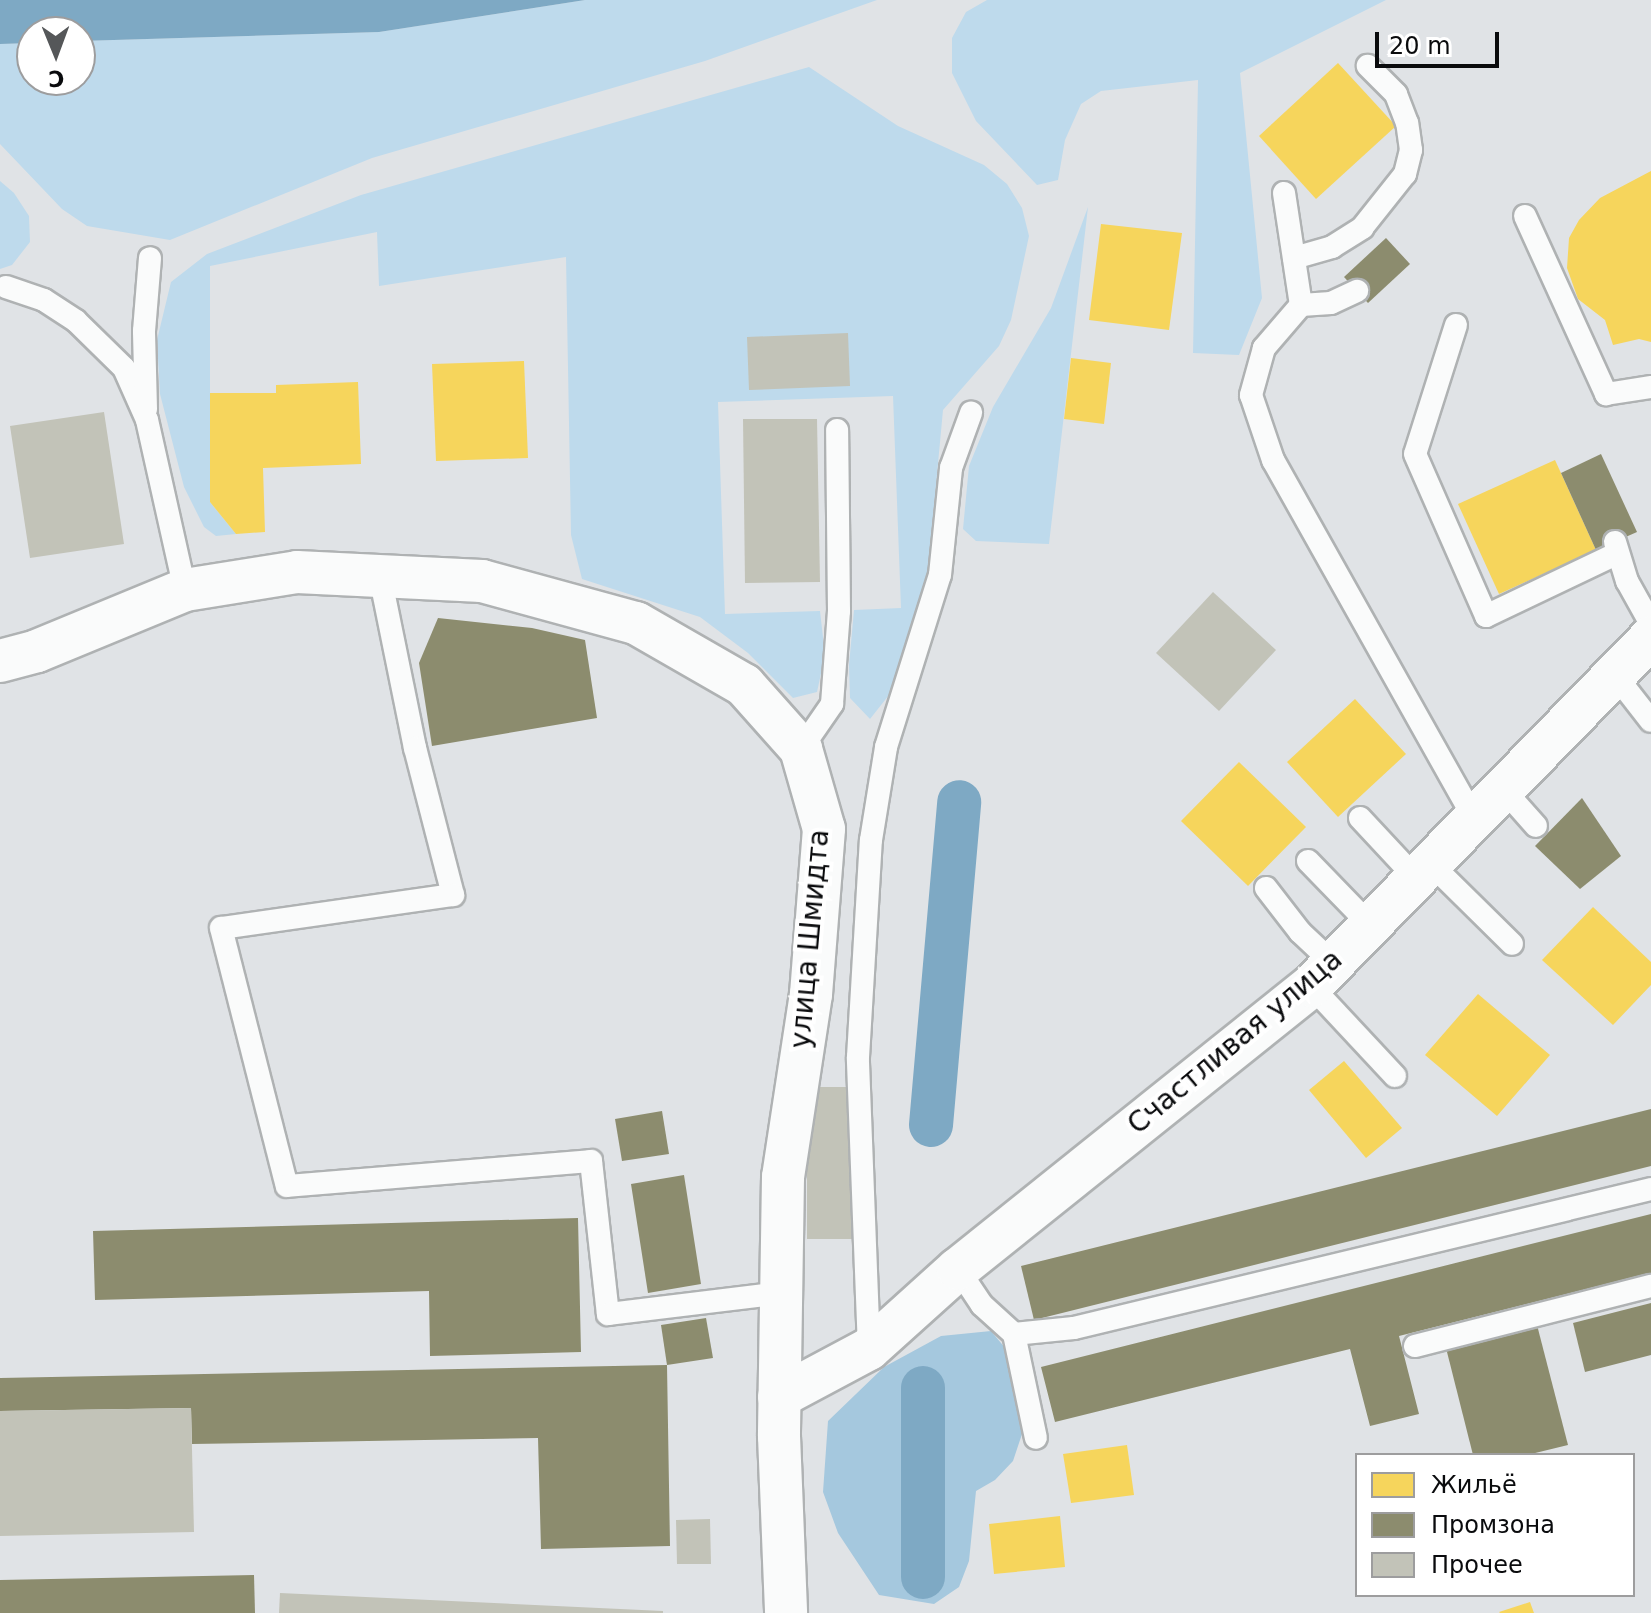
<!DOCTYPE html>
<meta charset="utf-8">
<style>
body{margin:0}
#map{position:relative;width:1651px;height:1613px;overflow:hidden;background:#e0e3e6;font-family:"DejaVu Sans",sans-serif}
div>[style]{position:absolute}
.green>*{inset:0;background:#bedaec}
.forest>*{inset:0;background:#a5c8de}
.water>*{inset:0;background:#7ea9c4}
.homes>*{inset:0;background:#f6d55c}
.industry>*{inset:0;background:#8c8c6e}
.canal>*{height:44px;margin:-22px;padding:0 22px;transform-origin:22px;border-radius:22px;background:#7ea9c4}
.building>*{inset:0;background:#c2c3b8}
.roads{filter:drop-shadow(2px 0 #afb2b3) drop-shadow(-2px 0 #afb2b3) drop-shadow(0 2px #afb2b3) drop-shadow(0 -2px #afb2b3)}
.service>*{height:22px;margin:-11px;padding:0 11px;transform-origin:11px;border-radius:11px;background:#fafbfb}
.minor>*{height:42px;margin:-21px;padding:0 21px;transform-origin:21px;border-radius:21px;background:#fafbfb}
span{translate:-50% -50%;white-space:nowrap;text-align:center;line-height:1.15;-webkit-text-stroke:8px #fff;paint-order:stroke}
.street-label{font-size:28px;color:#0a0b0d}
.legend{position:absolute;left:1355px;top:1453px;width:280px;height:144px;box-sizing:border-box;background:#fff;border:2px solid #9d9d9e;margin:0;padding:10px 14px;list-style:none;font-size:24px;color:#0a0b0d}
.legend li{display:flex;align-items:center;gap:16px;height:40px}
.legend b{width:40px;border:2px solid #9d9d9e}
.north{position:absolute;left:16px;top:16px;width:80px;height:80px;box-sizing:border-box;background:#fff;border:2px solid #9d9d9e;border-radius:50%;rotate:179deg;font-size:22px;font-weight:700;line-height:32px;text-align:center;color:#0a0b0d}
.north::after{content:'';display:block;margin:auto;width:28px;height:36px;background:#555759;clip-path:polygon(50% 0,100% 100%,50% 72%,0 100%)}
.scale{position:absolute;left:1375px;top:32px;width:124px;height:36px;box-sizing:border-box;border:4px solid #0a0b0d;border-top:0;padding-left:10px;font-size:24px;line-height:28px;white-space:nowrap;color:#0a0b0d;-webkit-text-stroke:6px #fff;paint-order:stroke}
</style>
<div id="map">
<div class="green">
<i style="clip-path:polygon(585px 0,877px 0,705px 61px,372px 158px,170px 240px,87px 226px,62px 209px,0 144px,0 44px,32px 43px,32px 80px,80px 80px,80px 41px,379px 32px)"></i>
<i style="clip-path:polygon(987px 0,1386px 0,1240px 73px,1262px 298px,1239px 355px,1193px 353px,1198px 80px,1101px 91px,1081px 104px,1065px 140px,1058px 180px,1037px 185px,976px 121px,952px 73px,952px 38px,966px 12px)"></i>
<i style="clip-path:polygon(809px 67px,898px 126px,984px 165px,1007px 184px,1022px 208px,1029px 236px,1011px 320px,999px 346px,943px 410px,928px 571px,889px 695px,870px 719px,850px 698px,849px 665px,854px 610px,901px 608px,893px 396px,718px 402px,725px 614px,820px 611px,825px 655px,817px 692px,793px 698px,748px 653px,700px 617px,582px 579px,571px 535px,566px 257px,379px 286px,377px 232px,210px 266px,210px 502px,236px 534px,216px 536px,204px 527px,184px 487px,160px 394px,157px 340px,171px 282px,207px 254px,361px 195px)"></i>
<i style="clip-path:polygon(0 181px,14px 193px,29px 216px,30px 242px,12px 265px,0 269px)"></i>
<i style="clip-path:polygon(1088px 207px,1049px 544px,976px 541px,963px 529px,969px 466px,993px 407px,1051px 308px)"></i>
</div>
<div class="forest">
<i style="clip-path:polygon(991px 1331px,1016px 1361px,1025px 1425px,1013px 1461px,995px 1480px,976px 1491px,969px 1561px,959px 1587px,934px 1604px,879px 1595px,838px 1533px,823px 1492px,828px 1421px,884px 1367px,941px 1336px)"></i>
</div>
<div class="water">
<i style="clip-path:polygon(0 0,585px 0,379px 32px,80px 41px,80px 32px,32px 32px,32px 43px,0 44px)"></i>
</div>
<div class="homes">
<i style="clip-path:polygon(1338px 63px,1396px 126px,1316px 199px,1259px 136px)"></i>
<i style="clip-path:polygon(1651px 171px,1651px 342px,1639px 339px,1613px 345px,1605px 320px,1578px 299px,1567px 268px,1569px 238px,1579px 220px,1600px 198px)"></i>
<i style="clip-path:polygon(1101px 224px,1182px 233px,1169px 330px,1089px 320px)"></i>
<i style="clip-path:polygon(1071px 358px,1111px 363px,1104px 424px,1064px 419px)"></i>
<i style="clip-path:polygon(524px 361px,528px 458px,436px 461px,432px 364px)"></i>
<i style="clip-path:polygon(358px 382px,361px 464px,263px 468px,265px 532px,236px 534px,210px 502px,210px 393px,276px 393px,276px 385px)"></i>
<i style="clip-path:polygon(1555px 460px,1596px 550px,1499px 594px,1458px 504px)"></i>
<i style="clip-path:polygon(1355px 699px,1406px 754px,1338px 817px,1287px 762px)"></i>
<i style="clip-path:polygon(1239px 762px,1306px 827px,1248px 886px,1181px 821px)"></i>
<i style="clip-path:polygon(1593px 907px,1651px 962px,1651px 985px,1613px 1025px,1542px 960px)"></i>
<i style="clip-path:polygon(1478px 994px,1550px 1055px,1497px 1116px,1425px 1055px)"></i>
<i style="clip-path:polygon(1344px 1061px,1402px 1128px,1366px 1158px,1309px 1090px)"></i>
<i style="clip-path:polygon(1127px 1445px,1134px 1495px,1071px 1503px,1063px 1454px)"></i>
<i style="clip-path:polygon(1060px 1516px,1065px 1567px,994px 1574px,989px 1524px)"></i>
<i style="clip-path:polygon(1530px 1602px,1534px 1613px,1500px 1613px,1499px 1612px)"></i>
</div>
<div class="industry">
<i style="clip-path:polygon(1386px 238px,1410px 264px,1368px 303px,1344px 277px)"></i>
<i style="clip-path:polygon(1601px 454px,1637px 532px,1596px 550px,1561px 473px)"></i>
<i style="clip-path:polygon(438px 618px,532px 628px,585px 640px,597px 718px,432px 746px,419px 663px)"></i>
<i style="clip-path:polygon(1582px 798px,1621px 856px,1580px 889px,1535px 846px)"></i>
<i style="clip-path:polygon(1651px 1109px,1651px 1166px,1034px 1320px,1021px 1266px)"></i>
<i style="clip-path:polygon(662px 1111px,669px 1154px,622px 1161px,615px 1119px)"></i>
<i style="clip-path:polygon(684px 1175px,701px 1284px,648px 1293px,631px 1184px)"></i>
<i style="clip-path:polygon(1651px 1214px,1651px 1273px,1399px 1336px,1419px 1414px,1370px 1426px,1350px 1349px,1055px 1422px,1041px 1367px)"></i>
<i style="clip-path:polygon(578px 1218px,581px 1352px,430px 1356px,429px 1291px,95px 1300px,93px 1231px)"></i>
<i style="clip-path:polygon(1651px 1303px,1651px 1355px,1585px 1372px,1573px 1323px)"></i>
<i style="clip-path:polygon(706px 1318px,713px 1358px,667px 1365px,661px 1325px)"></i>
<i style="clip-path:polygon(1537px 1325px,1568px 1445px,1527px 1455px,1473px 1455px,1446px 1348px)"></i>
<i style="clip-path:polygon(667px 1365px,670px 1546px,541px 1549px,538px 1438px,192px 1444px,191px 1408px,0 1411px,0 1378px)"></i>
<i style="clip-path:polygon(254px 1575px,255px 1613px,0 1613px,0 1580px)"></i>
</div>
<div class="canal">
<i style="left:931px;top:1125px;width:324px;rotate:-85deg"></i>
<i style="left:923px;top:1577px;width:189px;rotate:-90deg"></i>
</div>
<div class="building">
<i style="clip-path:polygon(848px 333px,850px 386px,749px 390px,747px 337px)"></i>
<i style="clip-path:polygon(104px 412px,124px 544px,30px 558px,10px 426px)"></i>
<i style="clip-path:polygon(743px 419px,817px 419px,820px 582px,745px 583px)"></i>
<i style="clip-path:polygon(1213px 592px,1276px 650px,1219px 711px,1156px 653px)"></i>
<i style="clip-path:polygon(807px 1087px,855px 1087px,856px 1239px,807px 1239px)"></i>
<i style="clip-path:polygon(191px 1408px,194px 1532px,0 1536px,0 1411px)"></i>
<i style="clip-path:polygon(710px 1519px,711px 1564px,677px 1564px,676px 1520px)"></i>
<i style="clip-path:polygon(280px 1593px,663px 1611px,663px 1613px,279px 1613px)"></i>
</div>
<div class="roads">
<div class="service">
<i style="left:1284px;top:193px;width:113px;rotate:81.4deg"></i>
<i style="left:1301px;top:305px;width:57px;rotate:130.7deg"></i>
<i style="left:1264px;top:348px;width:49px;rotate:105.5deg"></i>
<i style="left:1251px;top:395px;width:69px;rotate:71.3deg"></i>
<i style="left:1273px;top:460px;width:413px;rotate:60.7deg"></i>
<i style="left:1525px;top:216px;width:196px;rotate:65.5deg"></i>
<i style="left:1606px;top:394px;width:46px;rotate:-8.8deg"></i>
<i style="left:1294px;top:258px;width:40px;rotate:-16deg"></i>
<i style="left:1332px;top:247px;width:36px;rotate:-32deg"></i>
<i style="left:1362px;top:228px;width:69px;rotate:-51.5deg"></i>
<i style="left:1405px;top:174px;width:25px;rotate:-76deg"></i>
<i style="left:1411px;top:150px;width:27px;rotate:-98deg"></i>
<i style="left:1407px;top:123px;width:31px;rotate:-111deg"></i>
<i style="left:1396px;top:94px;width:40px;rotate:-135deg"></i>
<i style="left:6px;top:287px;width:40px;rotate:18.9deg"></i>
<i style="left:44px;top:300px;width:38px;rotate:33deg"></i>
<i style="left:76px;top:321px;width:67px;rotate:44.4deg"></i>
<i style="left:124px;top:368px;width:57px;rotate:66.1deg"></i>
<i style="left:147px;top:420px;width:174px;rotate:77.4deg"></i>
<i style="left:1301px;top:305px;width:30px;rotate:-4deg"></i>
<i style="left:1331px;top:303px;width:29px;rotate:-25deg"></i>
<i style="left:1456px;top:325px;width:135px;rotate:107.6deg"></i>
<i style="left:1415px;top:454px;width:177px;rotate:66.3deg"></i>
<i style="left:1486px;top:616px;width:144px;rotate:-25.5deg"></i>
<i style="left:146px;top:409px;width:78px;rotate:-91.5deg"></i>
<i style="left:144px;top:331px;width:73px;rotate:-85.3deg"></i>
<i style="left:1615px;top:542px;width:41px;rotate:72.9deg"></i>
<i style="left:1627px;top:581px;width:49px;rotate:60.8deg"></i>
<i style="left:380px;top:576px;width:176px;rotate:78.5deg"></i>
<i style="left:415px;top:748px;width:152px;rotate:75.5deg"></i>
<i style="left:453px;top:895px;width:234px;rotate:171.9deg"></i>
<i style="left:221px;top:928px;width:266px;rotate:75.7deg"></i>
<i style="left:287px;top:1186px;width:305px;rotate:-4.7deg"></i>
<i style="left:591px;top:1161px;width:154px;rotate:83.7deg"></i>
<i style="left:608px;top:1314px;width:174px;rotate:-6.9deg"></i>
<i style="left:1615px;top:675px;width:58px;rotate:52deg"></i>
<i style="left:801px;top:749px;width:55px;rotate:-55.4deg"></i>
<i style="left:832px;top:704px;width:93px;rotate:-85.7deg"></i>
<i style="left:839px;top:611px;width:181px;rotate:-90.6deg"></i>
<i style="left:1504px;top:790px;width:48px;rotate:48.4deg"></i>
<i style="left:1360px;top:818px;width:82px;rotate:47deg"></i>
<i style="left:1308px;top:861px;width:89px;rotate:45.9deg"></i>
<i style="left:1430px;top:863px;width:115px;rotate:44.6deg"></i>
<i style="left:1266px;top:888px;width:56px;rotate:52.3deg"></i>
<i style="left:1300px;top:932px;width:45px;rotate:43.2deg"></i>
<i style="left:1311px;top:986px;width:123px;rotate:47deg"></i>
<i style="left:958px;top:1269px;width:43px;rotate:56.3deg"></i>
<i style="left:982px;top:1305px;width:43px;rotate:42.2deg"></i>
<i style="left:1014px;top:1334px;width:60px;rotate:-5.7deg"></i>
<i style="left:1074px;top:1328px;width:594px;rotate:-13.54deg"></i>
<i style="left:1014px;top:1334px;width:106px;rotate:78.1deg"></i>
<i style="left:1415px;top:1346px;width:244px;rotate:-14.3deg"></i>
<i style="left:869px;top:1349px;width:292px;rotate:-92.2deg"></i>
<i style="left:858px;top:1057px;width:217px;rotate:-86.6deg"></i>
<i style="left:871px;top:840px;width:94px;rotate:-80.8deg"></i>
<i style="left:886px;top:747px;width:180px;rotate:-72.6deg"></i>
<i style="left:940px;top:575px;width:108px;rotate:-84.1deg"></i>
<i style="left:951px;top:468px;width:59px;rotate:-70deg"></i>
</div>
<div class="minor">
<i style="left:0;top:661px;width:38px;rotate:-15deg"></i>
<i style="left:37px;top:651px;width:160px;rotate:-22.4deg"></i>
<i style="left:185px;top:590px;width:113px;rotate:-9.1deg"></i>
<i style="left:297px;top:572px;width:185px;rotate:2.8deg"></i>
<i style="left:482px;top:581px;width:160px;rotate:15.3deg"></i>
<i style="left:636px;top:623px;width:125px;rotate:29.9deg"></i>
<i style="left:744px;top:685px;width:86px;rotate:48.3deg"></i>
<i style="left:801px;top:749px;width:83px;rotate:74deg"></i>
<i style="left:824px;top:829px;width:166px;rotate:94.5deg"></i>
<i style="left:811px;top:994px;width:185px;rotate:98.7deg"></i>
<i style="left:783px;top:1177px;width:259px;rotate:90.9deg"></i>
<i style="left:779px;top:1436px;width:177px;rotate:87.7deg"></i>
<i style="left:779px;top:1397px;width:102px;rotate:-28.1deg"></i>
<i style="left:869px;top:1349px;width:120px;rotate:-42deg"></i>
<i style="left:958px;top:1269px;width:452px;rotate:-38.7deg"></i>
<i style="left:1311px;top:986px;width:487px;rotate:-45.7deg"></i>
</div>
</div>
<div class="street-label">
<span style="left:810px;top:939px;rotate:-85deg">улица Шмидта</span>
<span style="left:1235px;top:1042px;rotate:-40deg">Счастливая улица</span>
</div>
<ul class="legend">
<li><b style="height:22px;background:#f6d55c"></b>Жильё</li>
<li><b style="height:22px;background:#8c8c6e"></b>Промзона</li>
<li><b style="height:22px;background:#c2c3b8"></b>Прочее</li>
</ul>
<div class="north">С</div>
<div class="scale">20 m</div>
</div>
